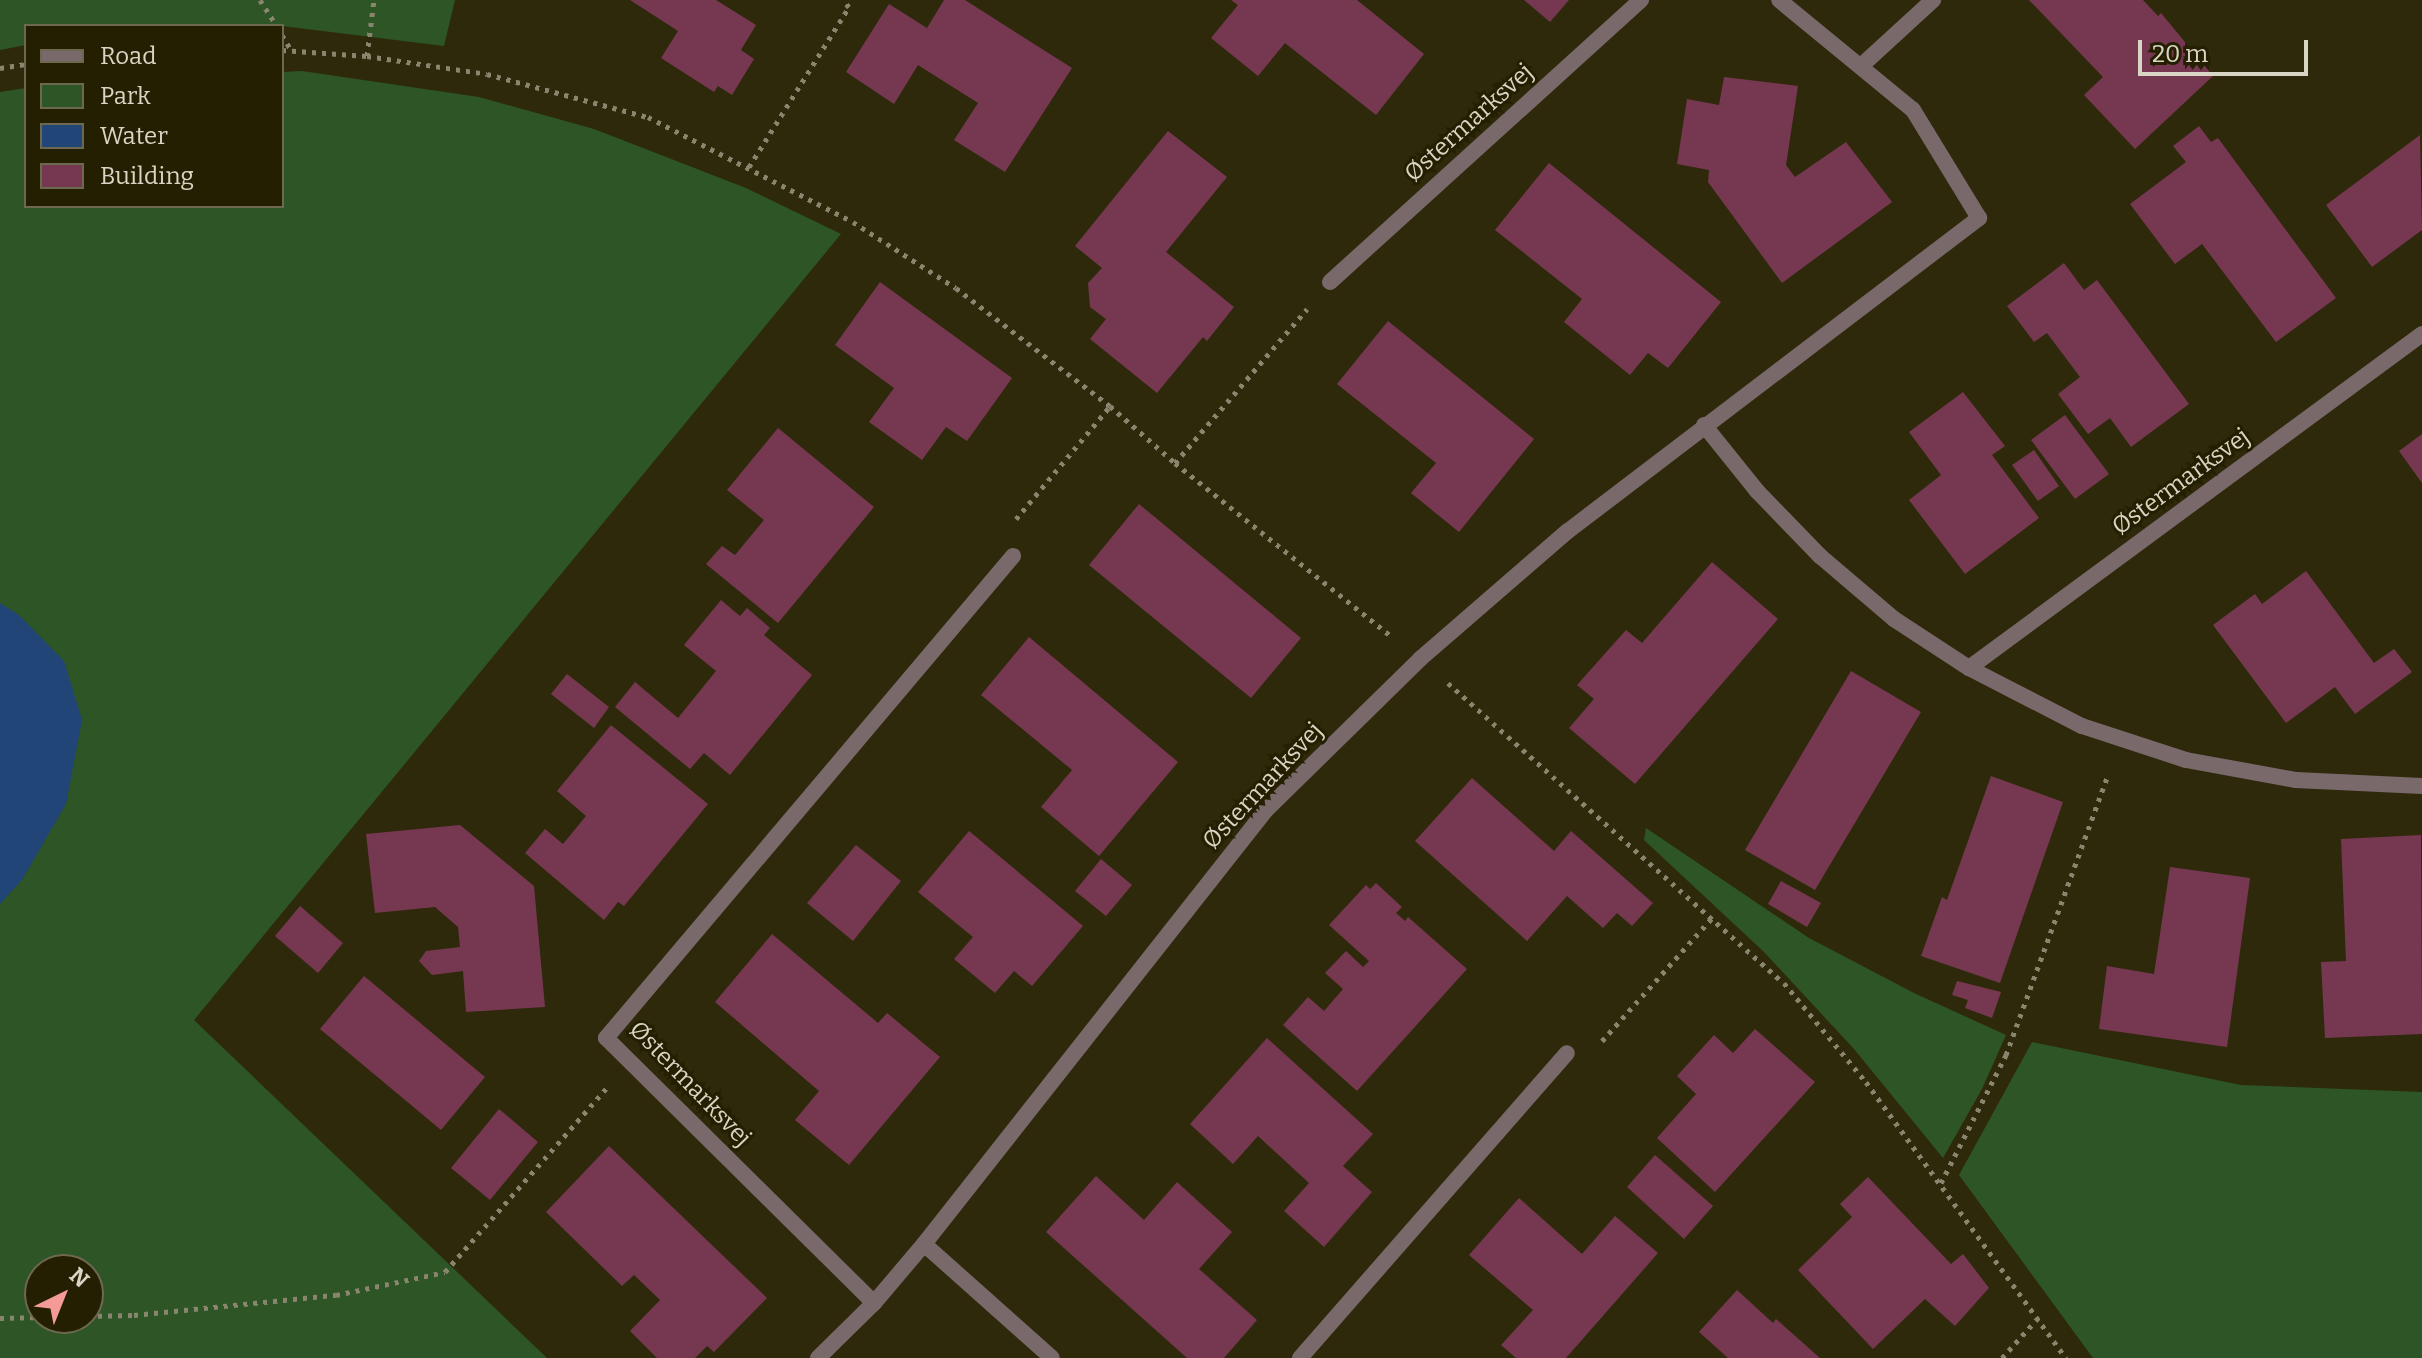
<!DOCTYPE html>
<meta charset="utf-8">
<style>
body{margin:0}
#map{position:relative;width:2422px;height:1358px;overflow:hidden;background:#2e290b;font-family:Bitter,serif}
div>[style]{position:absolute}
.green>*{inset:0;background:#2d5526}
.water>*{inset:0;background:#214576}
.building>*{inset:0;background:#763851}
.path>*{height:5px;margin-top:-2.5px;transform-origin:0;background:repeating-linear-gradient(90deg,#89856e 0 4px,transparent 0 10px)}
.minor>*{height:16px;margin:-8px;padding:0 8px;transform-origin:8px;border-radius:8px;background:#7a696b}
span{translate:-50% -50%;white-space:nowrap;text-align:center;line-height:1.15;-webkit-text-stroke:6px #251f02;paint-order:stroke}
.street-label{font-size:24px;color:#d8d5c4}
.legend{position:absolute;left:24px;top:24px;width:260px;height:184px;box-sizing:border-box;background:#251f02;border:2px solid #6d6850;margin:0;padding:10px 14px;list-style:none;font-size:24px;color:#d8d5c4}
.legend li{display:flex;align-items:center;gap:16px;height:40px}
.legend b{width:40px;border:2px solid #6d6850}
.north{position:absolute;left:24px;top:1254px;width:80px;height:80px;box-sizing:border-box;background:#251f02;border:2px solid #6d6850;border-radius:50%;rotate:43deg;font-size:22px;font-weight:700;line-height:32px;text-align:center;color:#d8d5c4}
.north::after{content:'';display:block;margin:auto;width:28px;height:36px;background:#f59b97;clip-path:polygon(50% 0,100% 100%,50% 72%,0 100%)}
.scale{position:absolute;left:2138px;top:40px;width:170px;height:36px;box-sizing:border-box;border:4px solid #d8d5c4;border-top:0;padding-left:10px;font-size:24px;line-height:28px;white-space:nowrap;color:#d8d5c4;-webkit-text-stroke:6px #251f02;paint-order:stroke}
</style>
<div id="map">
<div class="green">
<i style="clip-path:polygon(0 0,455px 0,444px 46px,282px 26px,26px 26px,26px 45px,0 50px)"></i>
<i style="clip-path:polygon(evenodd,302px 71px,479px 97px,594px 129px,746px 188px,841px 234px,194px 1020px,547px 1358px,0 1358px,0 92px,26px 88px,26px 206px,282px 206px,282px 72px,302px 71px,40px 1270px,88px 1270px,88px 1318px,40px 1318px,40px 1270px)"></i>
<i style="clip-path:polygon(1646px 828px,1809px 938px,1914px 993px,2006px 1035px,1982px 1089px,1943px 1158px,1854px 1049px,1764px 952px,1644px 840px)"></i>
<i style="clip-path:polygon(2032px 1042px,2241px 1085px,2422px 1092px,2422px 1358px,2093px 1358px,1959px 1175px)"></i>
</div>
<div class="water">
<i style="clip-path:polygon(0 603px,19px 615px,64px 661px,82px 720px,66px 804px,22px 880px,0 904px)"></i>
</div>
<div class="building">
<i style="clip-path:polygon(630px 0,716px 0,756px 25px,741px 50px,754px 59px,732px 95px,718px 86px,714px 92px,661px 58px,678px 31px)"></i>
<i style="clip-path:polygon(944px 0,965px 0,1072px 68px,1005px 172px,954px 140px,978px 103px,918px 65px,894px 104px,846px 72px,889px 4px,927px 28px)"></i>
<i style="clip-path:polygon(1231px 0,1357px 0,1424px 54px,1376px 115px,1285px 43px,1258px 76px,1211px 38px,1238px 5px)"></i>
<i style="clip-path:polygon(1524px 0,1569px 0,1550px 22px)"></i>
<i style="clip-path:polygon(2029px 0,2143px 0,2158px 16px,2161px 13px,2213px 76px,2135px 149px,2084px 95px,2103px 77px)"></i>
<i style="clip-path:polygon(1724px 77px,1798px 86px,1786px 165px,1795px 177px,1846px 142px,1892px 202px,1782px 283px,1708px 182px,1709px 170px,1677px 164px,1687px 99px,1719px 105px)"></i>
<i style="clip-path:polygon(2199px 126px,2211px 142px,2218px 138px,2336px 298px,2276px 342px,2202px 244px,2175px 264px,2130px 204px,2186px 162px,2173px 146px)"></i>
<i style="clip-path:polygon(1168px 131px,1227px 177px,1166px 252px,1234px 307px,1207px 341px,1203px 337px,1157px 393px,1090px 339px,1106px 319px,1090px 307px,1088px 283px,1102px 268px,1075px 246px)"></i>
<i style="clip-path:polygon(2420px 135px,2422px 230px,2372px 267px,2326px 205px)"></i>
<i style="clip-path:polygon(1549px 163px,1721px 302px,1668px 368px,1648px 353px,1630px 375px,1564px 322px,1582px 299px,1495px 230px)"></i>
<i style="clip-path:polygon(2064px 263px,2084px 290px,2097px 280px,2189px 404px,2131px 447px,2110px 418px,2088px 434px,2058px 394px,2080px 377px,2047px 333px,2034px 342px,2007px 306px)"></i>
<i style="clip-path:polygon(880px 282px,1012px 378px,967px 441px,946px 427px,922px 460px,869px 422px,894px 388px,835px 345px)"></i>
<i style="clip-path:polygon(1388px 321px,1534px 439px,1459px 532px,1411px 493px,1436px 463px,1337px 384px)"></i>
<i style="clip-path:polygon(1963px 392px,2005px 446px,1992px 455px,2039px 518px,1965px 574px,1909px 500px,1941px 475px,1909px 432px)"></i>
<i style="clip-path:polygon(2065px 415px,2109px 474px,2075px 499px,2031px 440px)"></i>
<i style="clip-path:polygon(778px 428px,874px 507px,778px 623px,706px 564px,722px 546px,735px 555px,764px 520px,727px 490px)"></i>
<i style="clip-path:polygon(2422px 434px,2422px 483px,2399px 451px)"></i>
<i style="clip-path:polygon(2034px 450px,2059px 486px,2038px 501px,2012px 465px)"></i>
<i style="clip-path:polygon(1139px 504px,1301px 638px,1251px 698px,1089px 565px)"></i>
<i style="clip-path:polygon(1712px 562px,1778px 619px,1635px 784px,1569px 728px,1594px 699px,1577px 685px,1626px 630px,1642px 643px)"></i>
<i style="clip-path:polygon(2306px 571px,2374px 663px,2394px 649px,2412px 672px,2355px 714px,2335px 687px,2286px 723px,2213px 625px,2255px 594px,2262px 604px)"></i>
<i style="clip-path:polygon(721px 600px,740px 616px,747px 608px,770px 628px,764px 635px,812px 675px,730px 775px,704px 753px,690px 769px,615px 707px,635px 682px,678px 718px,716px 671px,684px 645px)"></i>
<i style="clip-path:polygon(1029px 637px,1178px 762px,1099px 856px,1041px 807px,1072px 770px,981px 695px)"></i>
<i style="clip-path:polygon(1851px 671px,1921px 712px,1815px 890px,1745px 850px)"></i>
<i style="clip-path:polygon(567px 674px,609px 707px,594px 728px,551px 694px)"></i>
<i style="clip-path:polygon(611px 725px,708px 804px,624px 906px,618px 902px,604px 920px,525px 853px,545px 829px,563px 844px,586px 816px,557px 791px)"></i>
<i style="clip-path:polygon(1991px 776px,2063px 802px,2000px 983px,1921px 956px,1942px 897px,1947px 900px)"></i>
<i style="clip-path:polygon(1472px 778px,1554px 851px,1571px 831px,1653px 903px,1632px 926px,1617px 913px,1603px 928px,1567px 896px,1527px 941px,1415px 841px)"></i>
<i style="clip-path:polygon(460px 825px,534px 886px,545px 1007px,466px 1012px,463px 971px,432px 975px,419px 961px,426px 951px,460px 947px,458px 927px,435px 907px,375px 913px,366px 834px)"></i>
<i style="clip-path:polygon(969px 831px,1083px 926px,1032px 986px,1014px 971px,995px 993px,954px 959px,973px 937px,918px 892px)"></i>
<i style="clip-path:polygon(2421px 835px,2422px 1034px,2325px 1038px,2321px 962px,2346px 961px,2341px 839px)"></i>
<i style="clip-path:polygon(856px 845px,901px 881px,853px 941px,807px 903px)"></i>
<i style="clip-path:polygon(1101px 859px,1132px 885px,1106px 916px,1075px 891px)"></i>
<i style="clip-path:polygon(2170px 867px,2250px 878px,2227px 1047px,2099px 1029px,2107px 966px,2154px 974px)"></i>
<i style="clip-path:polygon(1781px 881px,1821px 903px,1807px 927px,1768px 904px)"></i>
<i style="clip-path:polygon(1376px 883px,1402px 907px,1396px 913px,1405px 921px,1408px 917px,1467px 969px,1357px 1091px,1283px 1025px,1308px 997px,1324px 1011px,1343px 989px,1325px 973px,1346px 951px,1363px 967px,1369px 961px,1329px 925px,1366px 885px,1370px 889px)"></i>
<i style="clip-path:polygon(300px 906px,343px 943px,318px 973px,275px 936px)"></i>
<i style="clip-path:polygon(772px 934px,878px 1023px,887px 1013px,940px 1057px,849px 1165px,795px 1120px,819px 1091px,715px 1002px)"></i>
<i style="clip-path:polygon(364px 976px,485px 1077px,441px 1130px,320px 1029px)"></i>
<i style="clip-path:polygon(1957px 981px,2001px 992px,1992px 1018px,1965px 1008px,1968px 1000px,1952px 995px)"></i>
<i style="clip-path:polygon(1755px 1029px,1815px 1082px,1715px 1192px,1657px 1138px,1696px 1094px,1677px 1076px,1714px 1035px,1733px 1053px)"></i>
<i style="clip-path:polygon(1267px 1038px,1373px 1134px,1343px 1166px,1372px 1192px,1324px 1247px,1284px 1211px,1309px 1183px,1258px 1136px,1233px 1164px,1190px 1124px)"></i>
<i style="clip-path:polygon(499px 1109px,538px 1142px,490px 1200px,451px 1168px)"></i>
<i style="clip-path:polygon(609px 1146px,767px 1298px,714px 1352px,707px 1346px,695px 1358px,657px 1358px,630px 1331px,660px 1300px,634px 1275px,622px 1286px,546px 1212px)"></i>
<i style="clip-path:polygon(1655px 1155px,1713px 1206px,1684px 1239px,1627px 1187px)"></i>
<i style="clip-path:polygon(1096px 1176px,1144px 1220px,1177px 1182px,1232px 1232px,1199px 1269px,1257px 1320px,1224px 1358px,1187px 1358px,1046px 1232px)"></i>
<i style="clip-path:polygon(1868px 1177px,1951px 1264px,1963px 1254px,1989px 1288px,1955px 1326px,1925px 1299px,1873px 1349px,1798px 1270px,1852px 1217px,1840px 1204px)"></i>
<i style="clip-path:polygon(1519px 1198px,1582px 1254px,1615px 1216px,1658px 1253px,1566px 1358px,1516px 1358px,1501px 1345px,1533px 1310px,1469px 1255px)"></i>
<i style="clip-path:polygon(1737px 1290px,1773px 1323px,1776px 1319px,1820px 1358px,1728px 1358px,1699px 1332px)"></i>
</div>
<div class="path">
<i style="left:260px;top:0;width:31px;rotate:57deg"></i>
<i style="left:282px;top:35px;width:17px;rotate:59deg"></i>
<i style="left:282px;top:50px;width:85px;rotate:4deg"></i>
<i style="left:367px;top:56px;width:121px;rotate:8.5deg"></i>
<i style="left:487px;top:74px;width:167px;rotate:15deg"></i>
<i style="left:648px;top:117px;width:230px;rotate:27.1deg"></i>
<i style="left:853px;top:222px;width:122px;rotate:32.7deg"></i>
<i style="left:956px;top:288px;width:194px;rotate:37.5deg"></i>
<i style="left:1110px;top:406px;width:86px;rotate:41.2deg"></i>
<i style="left:1175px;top:463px;width:277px;rotate:38.7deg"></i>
<i style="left:367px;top:56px;width:56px;rotate:-82.9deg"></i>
<i style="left:0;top:68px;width:26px;rotate:-9deg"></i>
<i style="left:749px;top:167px;width:189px;rotate:-58deg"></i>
<i style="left:849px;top:7px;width:9px;rotate:-131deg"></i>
<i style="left:1175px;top:463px;width:203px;rotate:-49.4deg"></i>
<i style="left:1016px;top:519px;width:147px;rotate:-50.2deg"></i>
<i style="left:1448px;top:683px;width:450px;rotate:41.8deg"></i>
<i style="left:1784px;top:983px;width:129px;rotate:50.4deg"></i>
<i style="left:1866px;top:1082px;width:341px;rotate:54.1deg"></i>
<i style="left:1602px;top:1041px;width:166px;rotate:-48.2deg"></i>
<i style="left:1941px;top:1183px;width:144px;rotate:-63.1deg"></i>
<i style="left:2006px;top:1055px;width:299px;rotate:-70deg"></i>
<i style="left:88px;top:1316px;width:46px;rotate:-1.2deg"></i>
<i style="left:134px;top:1315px;width:203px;rotate:-5.7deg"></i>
<i style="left:336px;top:1295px;width:111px;rotate:-11.9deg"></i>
<i style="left:445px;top:1272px;width:244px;rotate:-48.7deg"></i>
<i style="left:0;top:1318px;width:40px;rotate:-1.4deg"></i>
<i style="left:2002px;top:1358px;width:54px;rotate:-48deg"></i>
</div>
<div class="minor">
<i style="left:1861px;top:66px;width:98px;rotate:-42.5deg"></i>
<i style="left:1330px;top:282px;width:420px;rotate:-42.2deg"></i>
<i style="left:1704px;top:425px;width:85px;rotate:51.2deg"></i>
<i style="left:1757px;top:491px;width:91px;rotate:45.9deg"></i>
<i style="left:1820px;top:556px;width:97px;rotate:40.4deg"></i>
<i style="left:1894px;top:619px;width:90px;rotate:33.2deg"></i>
<i style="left:1969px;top:668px;width:127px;rotate:27.2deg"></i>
<i style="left:2082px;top:726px;width:109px;rotate:18.1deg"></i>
<i style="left:2186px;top:760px;width:112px;rotate:10.3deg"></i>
<i style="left:2296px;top:780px;width:126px;rotate:2.7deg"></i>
<i style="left:1969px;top:668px;width:563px;rotate:-36.4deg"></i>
<i style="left:924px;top:1244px;width:171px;rotate:41.7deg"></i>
<i style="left:874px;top:1303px;width:377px;rotate:-135.3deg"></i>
<i style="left:606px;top:1038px;width:631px;rotate:-49.82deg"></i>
<i style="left:818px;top:1358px;width:78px;rotate:-44.5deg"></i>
<i style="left:874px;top:1303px;width:77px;rotate:-49.7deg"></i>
<i style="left:924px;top:1244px;width:553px;rotate:-51.76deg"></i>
<i style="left:1266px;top:810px;width:216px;rotate:-44.4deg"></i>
<i style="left:1420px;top:659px;width:196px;rotate:-40.9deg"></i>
<i style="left:1568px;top:531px;width:517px;rotate:-37.29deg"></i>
<i style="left:1979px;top:218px;width:127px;rotate:-121.4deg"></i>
<i style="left:1913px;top:110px;width:173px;rotate:-140.6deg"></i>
<i style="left:1300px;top:1358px;width:405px;rotate:-48.8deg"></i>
</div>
<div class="street-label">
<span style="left:1469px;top:123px;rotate:-42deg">Østermarksvej</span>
<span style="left:2181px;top:482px;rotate:-36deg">Østermarksvej</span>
<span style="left:1263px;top:786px;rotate:-47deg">Østermarksvej</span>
<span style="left:690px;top:1084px;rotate:46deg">Østermarksvej</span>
</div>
<ul class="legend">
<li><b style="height:10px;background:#7a696b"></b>Road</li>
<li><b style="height:22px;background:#2d5526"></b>Park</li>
<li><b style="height:22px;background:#214576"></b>Water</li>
<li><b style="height:22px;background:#763851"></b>Building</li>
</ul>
<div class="north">N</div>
<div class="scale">20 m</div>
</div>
